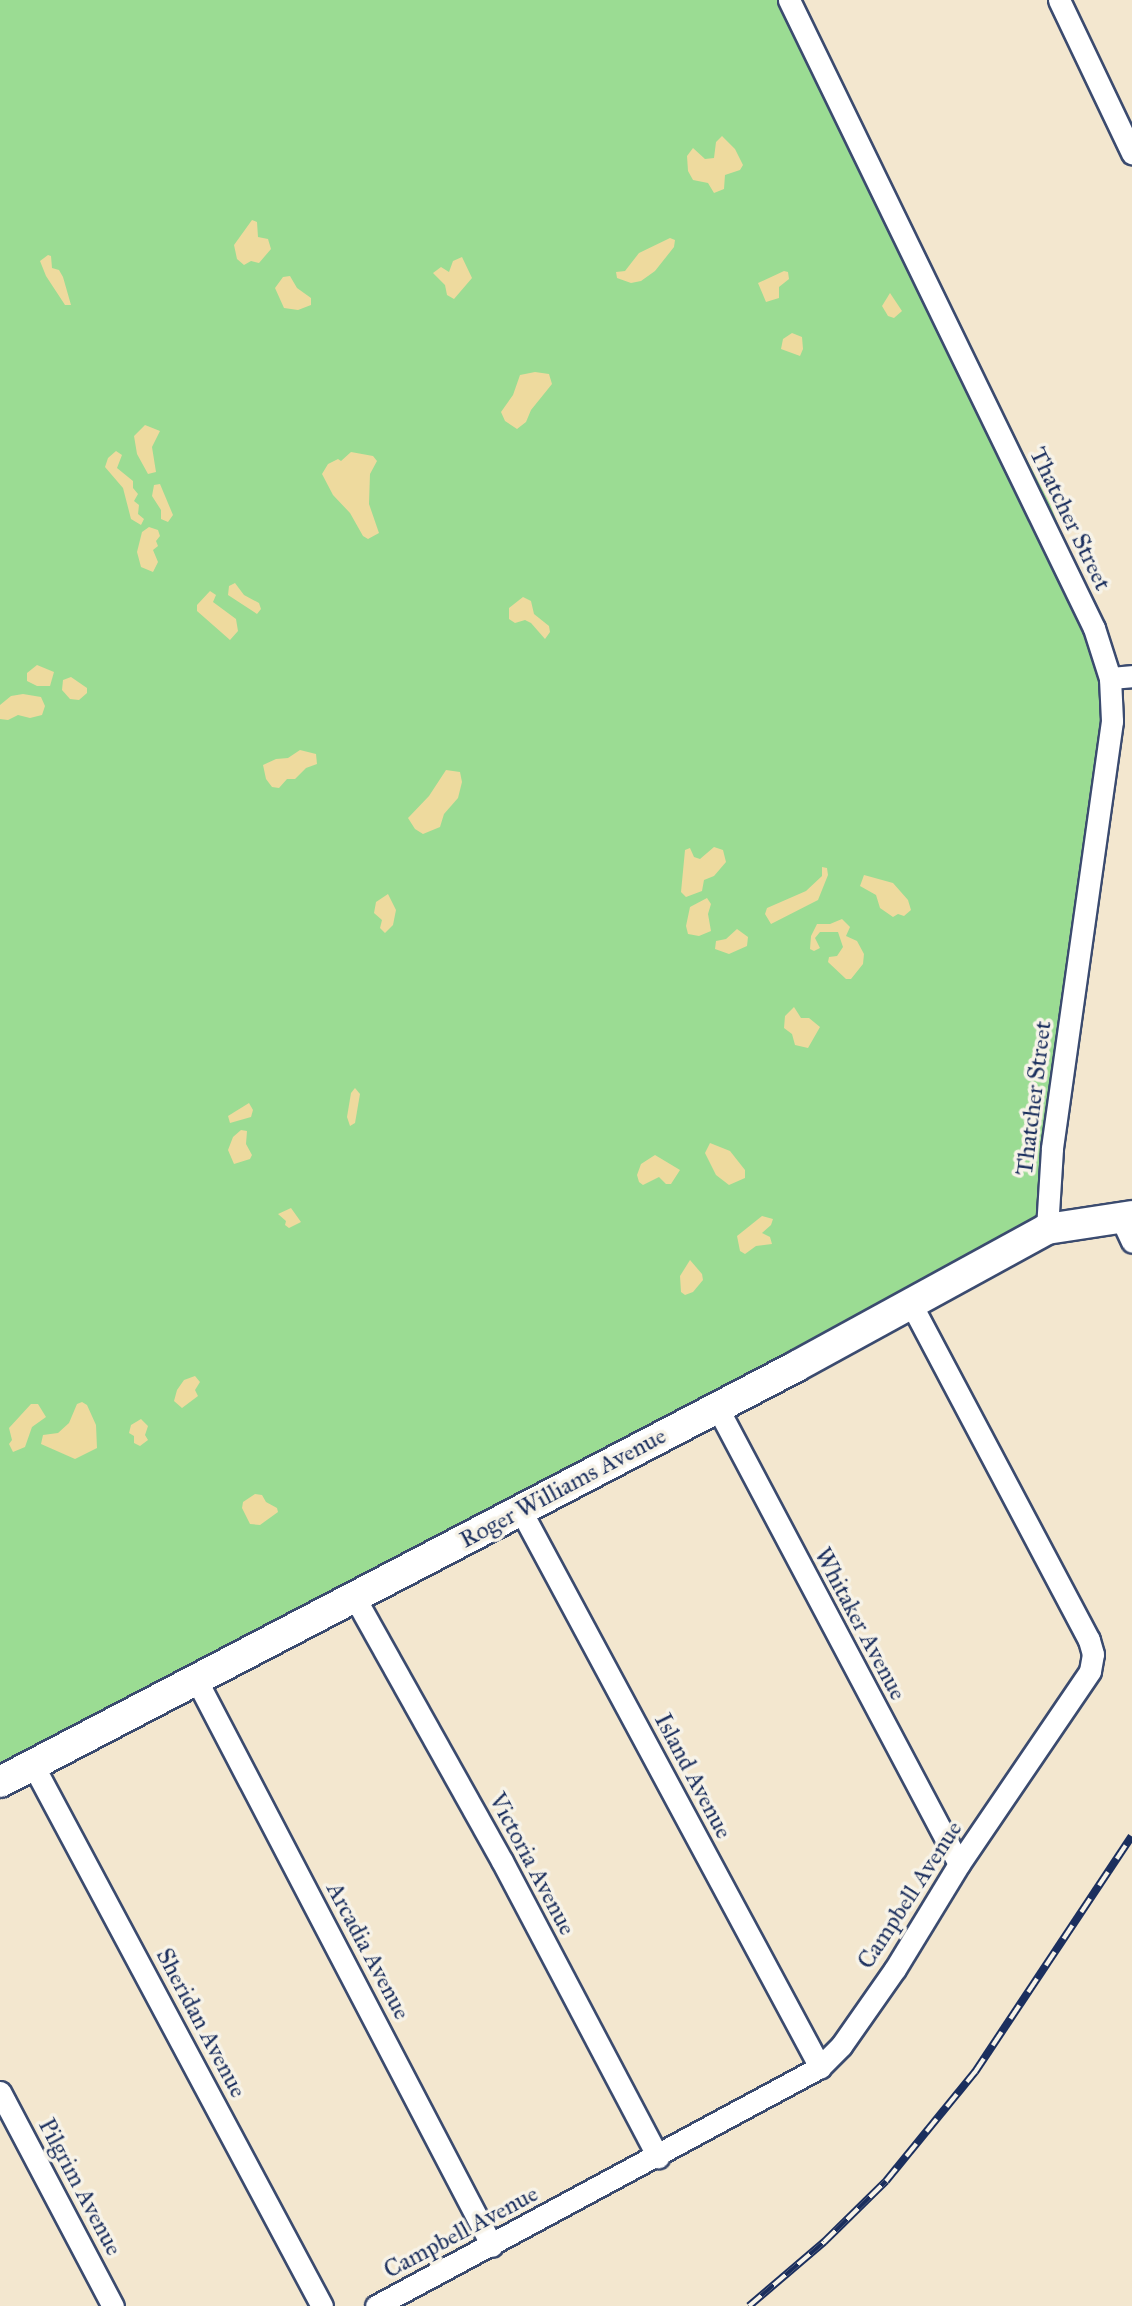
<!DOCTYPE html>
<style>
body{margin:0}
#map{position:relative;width:1132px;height:2306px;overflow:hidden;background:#f3e7cf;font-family:"IM FELL Great Primer",serif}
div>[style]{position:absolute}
.green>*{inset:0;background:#9bdc93}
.sand>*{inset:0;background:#eeda9e}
.roads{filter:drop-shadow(2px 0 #3b4b6f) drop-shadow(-2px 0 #3b4b6f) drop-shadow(0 2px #3b4b6f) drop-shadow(0 -2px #3b4b6f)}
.minor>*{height:21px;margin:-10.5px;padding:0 10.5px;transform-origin:10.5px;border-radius:10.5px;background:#fff}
.secondary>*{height:30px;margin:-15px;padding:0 15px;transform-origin:15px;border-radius:15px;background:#fff}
.rail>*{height:8px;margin-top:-4px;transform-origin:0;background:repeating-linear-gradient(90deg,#f7f3e8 0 16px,#1b2f5e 0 32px);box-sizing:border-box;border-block:2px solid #1b2f5e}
span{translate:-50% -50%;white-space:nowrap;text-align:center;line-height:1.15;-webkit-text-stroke:7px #f7f3e8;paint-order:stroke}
.street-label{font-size:24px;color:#1b2f5e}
</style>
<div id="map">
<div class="green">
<i style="clip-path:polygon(0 0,795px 0,942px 296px,1050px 504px,1116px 672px,1049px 1221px,0 1769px)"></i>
</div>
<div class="sand">
<i style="clip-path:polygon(722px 136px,735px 149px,743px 165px,740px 170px,725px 175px,724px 189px,714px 193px,708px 183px,693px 180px,688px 171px,687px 156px,693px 148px,705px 159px,714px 158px,716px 142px)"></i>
<i style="clip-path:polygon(252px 220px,257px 222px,258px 237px,268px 239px,271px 249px,259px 263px,251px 261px,244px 265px,237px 259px,234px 245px)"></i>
<i style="clip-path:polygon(670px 238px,675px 240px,674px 247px,655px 271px,641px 281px,631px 283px,617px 278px,616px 272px,625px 271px,639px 253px)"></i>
<i style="clip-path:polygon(48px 255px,51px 256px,52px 268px,59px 270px,63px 277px,71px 305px,65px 305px,46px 276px,40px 261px)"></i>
<i style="clip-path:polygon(462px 257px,472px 278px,454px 299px,447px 295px,445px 285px,433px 273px,441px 267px,449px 272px,453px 261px)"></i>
<i style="clip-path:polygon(784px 271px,788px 272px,789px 279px,779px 287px,779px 298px,766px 302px,758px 283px)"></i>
<i style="clip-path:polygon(290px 276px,297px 288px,311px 298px,311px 305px,298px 310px,284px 308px,275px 288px,283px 277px)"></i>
<i style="clip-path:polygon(890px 293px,902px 311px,894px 318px,888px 316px,882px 306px)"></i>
<i style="clip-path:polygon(792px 333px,802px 337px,803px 349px,800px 356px,781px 349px,783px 339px)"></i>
<i style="clip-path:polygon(535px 372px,549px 374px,552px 384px,531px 410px,526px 422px,517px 429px,505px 421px,501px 412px,513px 395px,520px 375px)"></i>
<i style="clip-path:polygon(145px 425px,160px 431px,152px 447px,156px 472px,148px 474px,137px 454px,134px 436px)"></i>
<i style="clip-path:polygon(116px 451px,122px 455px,117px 468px,133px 481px,133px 488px,138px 494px,134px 501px,139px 505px,138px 514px,144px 519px,141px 525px,131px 519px,123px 488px,105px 467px,108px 458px)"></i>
<i style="clip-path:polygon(351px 452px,373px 456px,377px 461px,370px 474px,369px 504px,379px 533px,368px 539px,363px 536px,350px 513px,333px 495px,322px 474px,328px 464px,338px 459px,341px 461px)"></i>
<i style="clip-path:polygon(160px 484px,173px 515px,168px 522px,161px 519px,161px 510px,152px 496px,154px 485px)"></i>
<i style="clip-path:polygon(149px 527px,158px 530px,160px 536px,156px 541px,158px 546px,153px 550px,158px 562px,153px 572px,141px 567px,137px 552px,142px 532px)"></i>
<i style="clip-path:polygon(235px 583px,244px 595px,259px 603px,261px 609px,257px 614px,228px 595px,229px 586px)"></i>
<i style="clip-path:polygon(210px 591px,216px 595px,213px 602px,236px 619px,238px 631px,230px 640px,197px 611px,197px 605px)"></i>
<i style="clip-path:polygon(523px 597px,531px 601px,534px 614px,549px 626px,550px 632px,545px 639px,531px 623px,525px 620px,515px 623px,509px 619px,509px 608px)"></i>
<i style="clip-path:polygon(37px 665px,54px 672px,50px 686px,37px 686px,27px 681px,27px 673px)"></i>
<i style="clip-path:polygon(71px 677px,87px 688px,87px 693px,79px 700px,70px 699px,62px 690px,63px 680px)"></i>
<i style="clip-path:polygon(23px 694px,41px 697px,45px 706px,42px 715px,30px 718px,18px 715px,8px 720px,0 719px,0 705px,11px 696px)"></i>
<i style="clip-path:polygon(300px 750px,316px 754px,317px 764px,306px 768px,295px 779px,287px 779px,279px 788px,272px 787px,266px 779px,263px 765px,276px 759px,288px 758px)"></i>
<i style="clip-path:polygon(446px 770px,460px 772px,462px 782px,458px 798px,444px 814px,440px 827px,423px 834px,415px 829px,408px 818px,429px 796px)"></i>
<i style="clip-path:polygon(714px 847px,723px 850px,726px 862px,714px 876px,704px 880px,702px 891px,686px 897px,681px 892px,685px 850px,690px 848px,694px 857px,700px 859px)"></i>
<i style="clip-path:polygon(822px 867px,827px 868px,828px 875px,818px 900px,771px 924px,765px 914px,767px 908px,806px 891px,822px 876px)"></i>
<i style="clip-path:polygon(864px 875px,893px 883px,908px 900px,911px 910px,904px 916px,898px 914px,893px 917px,880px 908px,876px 895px,860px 886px)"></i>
<i style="clip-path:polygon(388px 894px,396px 910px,393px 925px,385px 933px,380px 928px,382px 920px,374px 913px,376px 902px)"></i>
<i style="clip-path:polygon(707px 898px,711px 904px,708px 914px,711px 931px,699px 936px,688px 934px,686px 926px,690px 907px)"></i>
<i style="clip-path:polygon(842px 919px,850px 927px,846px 936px,857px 941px,864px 954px,863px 964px,851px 979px,846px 979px,828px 962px,829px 957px,837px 956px,843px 947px,838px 932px,820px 932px,815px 938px,820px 948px,814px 951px,810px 949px,811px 936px,817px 924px,830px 924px)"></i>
<i style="clip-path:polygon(737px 929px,748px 937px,747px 946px,729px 954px,715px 949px,716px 941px,726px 939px)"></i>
<i style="clip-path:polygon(794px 1007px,801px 1018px,809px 1018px,820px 1027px,808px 1048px,795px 1045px,792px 1034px,784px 1028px,785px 1016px)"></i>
<i style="clip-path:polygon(355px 1088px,360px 1094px,355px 1123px,350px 1126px,347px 1117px,351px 1093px)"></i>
<i style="clip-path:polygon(249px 1103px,253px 1110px,251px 1117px,230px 1123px,228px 1116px)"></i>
<i style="clip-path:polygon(241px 1130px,247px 1131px,246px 1144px,252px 1155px,250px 1159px,234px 1164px,228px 1150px,233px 1137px)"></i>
<i style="clip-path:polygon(710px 1143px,730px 1151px,745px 1170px,745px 1178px,729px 1185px,716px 1175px,705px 1153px)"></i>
<i style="clip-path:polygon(655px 1155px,680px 1170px,671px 1184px,666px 1184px,659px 1177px,643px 1185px,639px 1182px,637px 1175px,641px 1164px)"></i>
<i style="clip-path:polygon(291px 1208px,301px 1222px,289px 1228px,285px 1225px,286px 1221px,278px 1214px)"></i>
<i style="clip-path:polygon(762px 1216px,773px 1219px,771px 1225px,762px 1233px,770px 1237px,772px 1244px,756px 1246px,745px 1254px,740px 1251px,737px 1236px)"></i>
<i style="clip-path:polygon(690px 1260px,702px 1274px,703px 1280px,693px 1292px,685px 1295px,681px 1292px,680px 1276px)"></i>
<i style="clip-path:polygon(195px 1376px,200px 1382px,195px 1390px,198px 1396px,182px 1408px,174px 1401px,177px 1390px,184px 1380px)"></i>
<i style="clip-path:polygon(82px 1402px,87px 1405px,96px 1425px,97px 1448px,75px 1459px,41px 1444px,43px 1435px,58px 1433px,69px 1423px,77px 1404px)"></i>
<i style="clip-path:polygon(31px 1404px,38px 1404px,46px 1417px,32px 1427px,25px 1447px,13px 1452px,9px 1444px,12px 1440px,9px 1428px)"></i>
<i style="clip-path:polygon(141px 1419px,148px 1426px,145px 1435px,148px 1440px,140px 1446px,134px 1443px,134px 1436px,129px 1433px,131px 1425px)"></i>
<i style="clip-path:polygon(255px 1494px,262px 1495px,266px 1502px,277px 1508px,278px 1512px,260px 1525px,250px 1524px,242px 1508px,243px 1502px)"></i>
</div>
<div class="roads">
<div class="minor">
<i style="left:789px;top:0;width:698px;rotate:64.1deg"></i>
<i style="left:1094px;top:628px;width:52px;rotate:72.3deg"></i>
<i style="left:1110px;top:678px;width:43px;rotate:87.3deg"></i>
<i style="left:1112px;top:721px;width:432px;rotate:98deg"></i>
<i style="left:1052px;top:1149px;width:80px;rotate:93.6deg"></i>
<i style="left:1059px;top:0;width:170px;rotate:64.5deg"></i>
<i style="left:1110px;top:678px;width:22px;rotate:-5deg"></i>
<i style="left:1121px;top:1218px;width:26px;rotate:65deg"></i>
<i style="left:717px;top:1407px;width:517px;rotate:62.1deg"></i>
<i style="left:520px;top:1509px;width:634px;rotate:61.74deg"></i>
<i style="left:355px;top:1598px;width:301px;rotate:60.8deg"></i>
<i style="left:502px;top:1861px;width:335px;rotate:62.2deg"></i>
<i style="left:197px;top:1681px;width:637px;rotate:62.43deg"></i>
<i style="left:33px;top:1765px;width:613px;rotate:61.89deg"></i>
<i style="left:0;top:2092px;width:242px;rotate:62.2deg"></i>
<i style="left:376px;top:2306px;width:504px;rotate:-28.29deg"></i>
<i style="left:820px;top:2067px;width:30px;rotate:-45deg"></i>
<i style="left:841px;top:2046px;width:94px;rotate:-55deg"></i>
<i style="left:895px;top:1969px;width:123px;rotate:-58.6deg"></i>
<i style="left:959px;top:1864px;width:233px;rotate:-55.8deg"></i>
<i style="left:1090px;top:1671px;width:17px;rotate:-80deg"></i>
<i style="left:1093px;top:1654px;width:15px;rotate:-106deg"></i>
<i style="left:1089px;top:1640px;width:380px;rotate:-117.9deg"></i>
</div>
<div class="secondary">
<i style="left:0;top:1782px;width:899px;rotate:-27.56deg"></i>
<i style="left:797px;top:1366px;width:285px;rotate:-28.7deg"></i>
<i style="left:1047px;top:1229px;width:86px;rotate:-8.7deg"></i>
</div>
</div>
<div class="rail">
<i style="left:749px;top:2306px;width:99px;rotate:-40.5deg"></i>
<i style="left:824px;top:2242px;width:87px;rotate:-44.5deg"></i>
<i style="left:886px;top:2181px;width:141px;rotate:-50.8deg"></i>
<i style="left:975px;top:2072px;width:283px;rotate:-56.4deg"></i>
</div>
<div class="street-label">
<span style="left:1070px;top:519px;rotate:64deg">Thatcher Street</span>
<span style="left:1034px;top:1098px;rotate:-83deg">Thatcher Street</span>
<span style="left:563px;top:1488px;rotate:-28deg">Roger Williams Avenue</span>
<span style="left:860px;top:1624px;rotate:62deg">Whitaker Avenue</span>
<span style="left:693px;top:1776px;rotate:62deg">Island Avenue</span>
<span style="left:532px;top:1864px;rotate:62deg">Victoria Avenue</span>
<span style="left:910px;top:1895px;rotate:-57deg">Campbell Avenue</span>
<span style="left:368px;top:1951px;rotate:62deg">Arcadia Avenue</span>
<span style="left:201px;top:2023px;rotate:62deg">Sheridan Avenue</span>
<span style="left:80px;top:2187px;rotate:62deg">Pilgrim Avenue</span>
<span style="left:461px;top:2232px;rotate:-28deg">Campbell Avenue</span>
</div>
</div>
